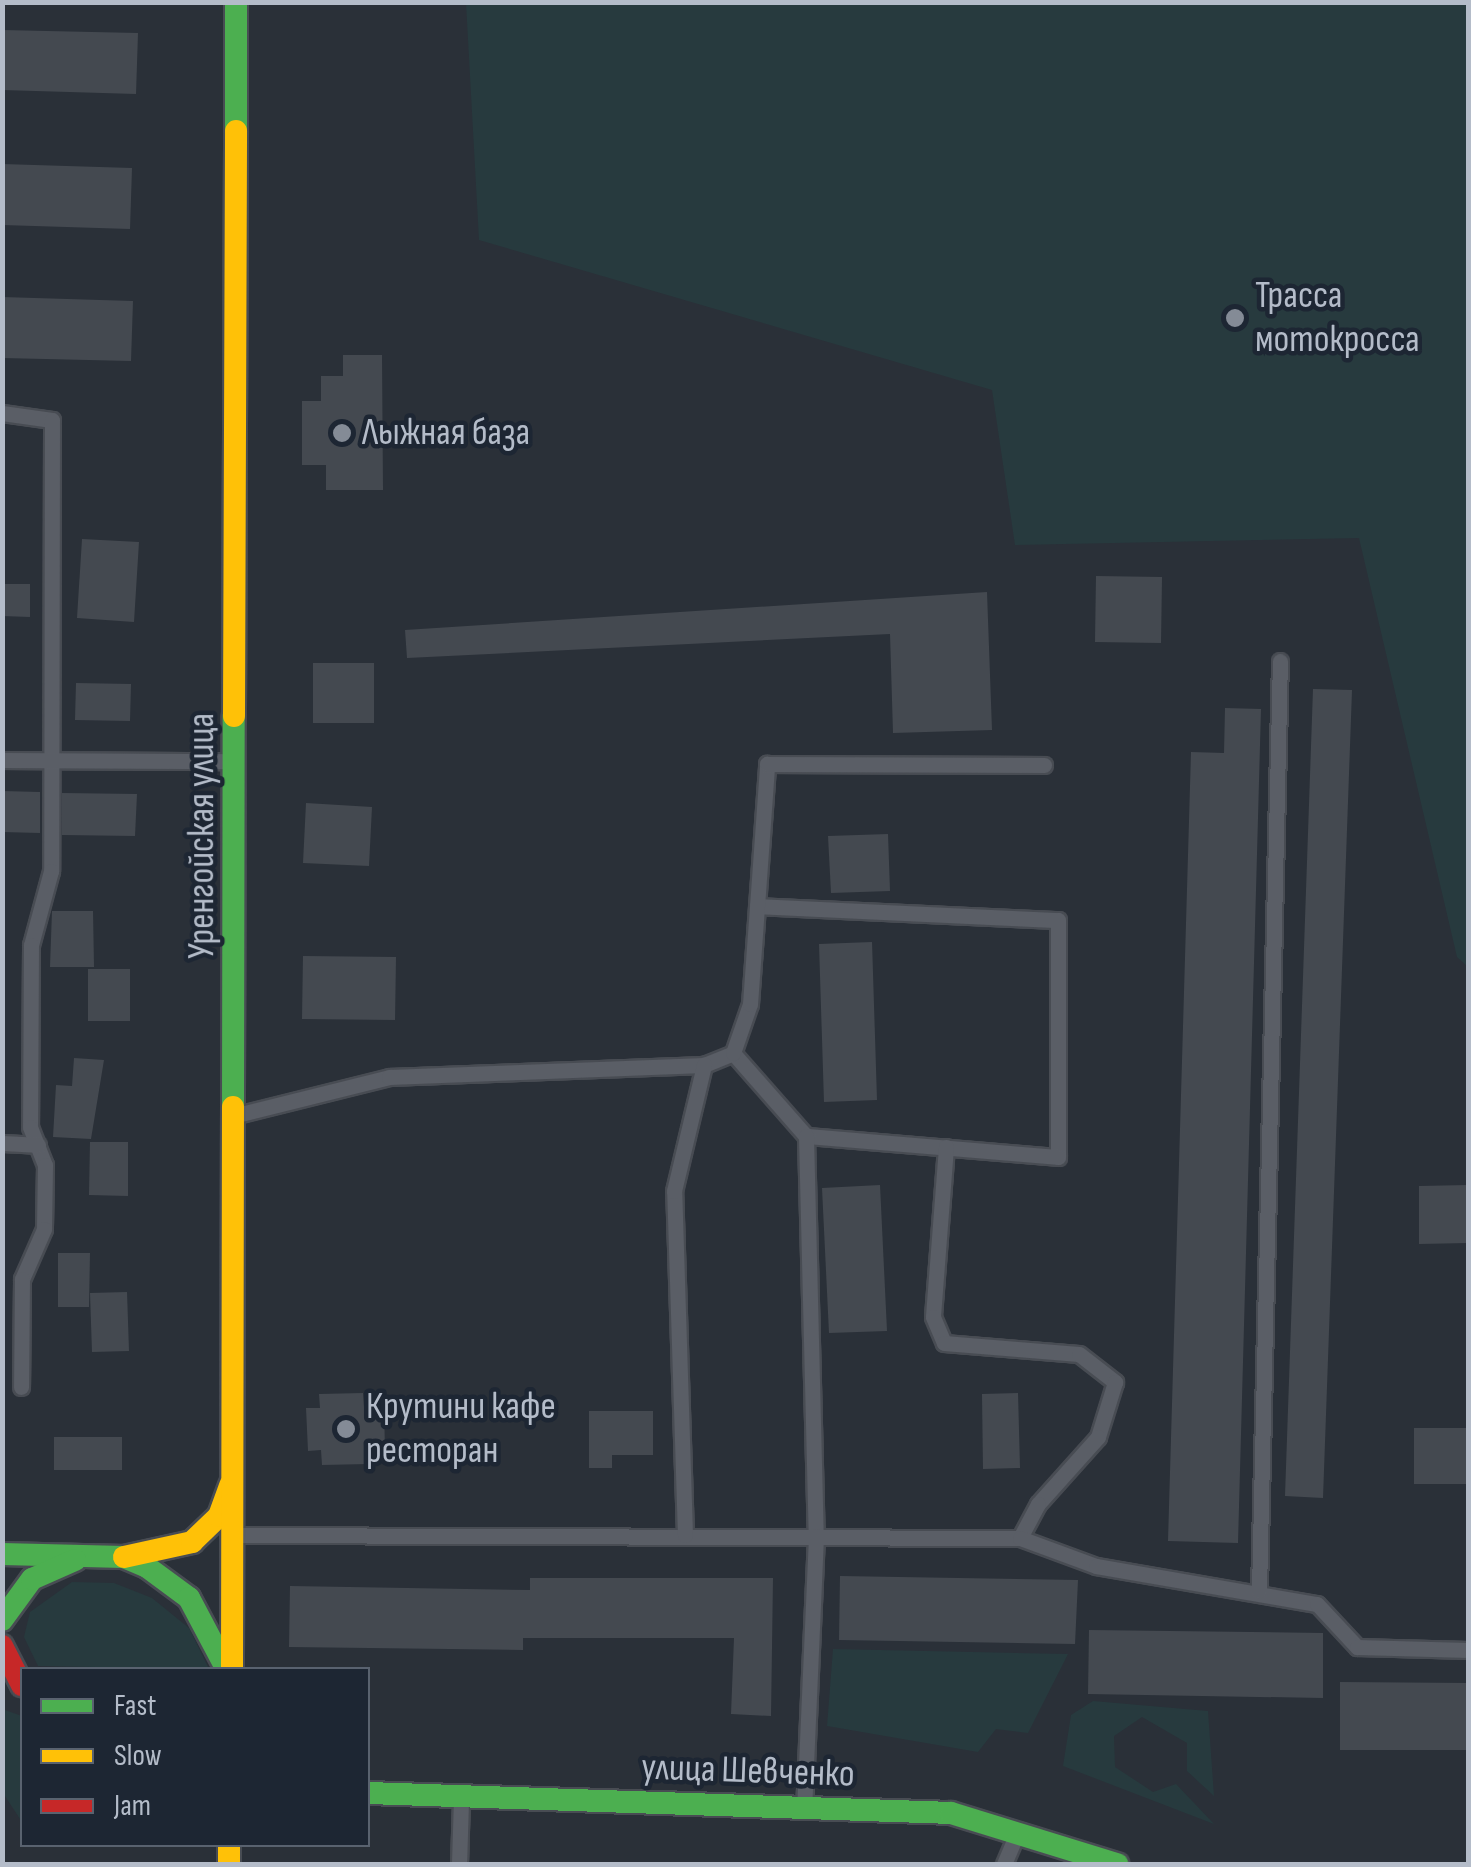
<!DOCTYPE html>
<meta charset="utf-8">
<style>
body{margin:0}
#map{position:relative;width:1471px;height:1867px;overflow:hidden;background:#2a3038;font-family:"Sofia Sans Condensed",sans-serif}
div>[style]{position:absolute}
.green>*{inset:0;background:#273a3e}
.building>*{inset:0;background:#444950}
.roads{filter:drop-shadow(2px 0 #484c53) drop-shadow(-2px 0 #484c53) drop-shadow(0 2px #484c53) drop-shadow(0 -2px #484c53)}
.lane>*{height:15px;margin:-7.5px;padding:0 7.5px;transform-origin:7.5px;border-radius:7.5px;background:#5a5e66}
.fast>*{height:22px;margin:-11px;padding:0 11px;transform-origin:11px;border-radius:11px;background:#4caf50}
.slow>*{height:22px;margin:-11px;padding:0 11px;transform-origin:11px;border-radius:11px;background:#ffc107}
.jam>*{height:22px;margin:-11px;padding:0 11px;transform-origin:11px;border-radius:11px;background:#c62828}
.dots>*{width:28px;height:28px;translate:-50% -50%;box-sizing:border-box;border:5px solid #1d2633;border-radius:50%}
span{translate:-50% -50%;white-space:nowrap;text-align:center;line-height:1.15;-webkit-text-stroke:9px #1d2633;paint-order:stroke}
.poi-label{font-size:38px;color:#b4bcc9}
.left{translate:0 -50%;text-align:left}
.street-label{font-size:38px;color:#b4bcc9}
.frame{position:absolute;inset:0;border:5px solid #b4bcc9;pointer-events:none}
.legend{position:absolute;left:20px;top:1667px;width:350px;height:180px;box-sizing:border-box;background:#1d2633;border:2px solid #59626f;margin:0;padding:12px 18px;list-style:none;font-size:30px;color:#b4bcc9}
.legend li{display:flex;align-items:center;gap:20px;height:50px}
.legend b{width:50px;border:2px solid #59626f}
</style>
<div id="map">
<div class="green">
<i style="clip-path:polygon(466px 3px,1468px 3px,1468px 967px,1457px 957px,1359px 538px,1015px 545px,992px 390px,479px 240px)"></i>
<i style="clip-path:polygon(72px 1582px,114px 1583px,152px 1598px,189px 1628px,209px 1669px,38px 1666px,24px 1637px,30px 1612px)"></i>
<i style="clip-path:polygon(833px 1649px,1068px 1654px,1028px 1733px,996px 1729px,978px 1752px,827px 1726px)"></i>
<i style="clip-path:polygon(1093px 1701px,1208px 1711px,1214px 1796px,1187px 1771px,1187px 1743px,1142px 1717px,1114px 1736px,1115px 1767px,1153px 1792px,1176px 1784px,1214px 1824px,1063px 1766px,1071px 1715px)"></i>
<i style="clip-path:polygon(2px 1709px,22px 1716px,22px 1822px,3px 1793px)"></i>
</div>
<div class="building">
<i style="clip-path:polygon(2px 30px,138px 33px,136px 94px,2px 90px)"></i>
<i style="clip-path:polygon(2px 164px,132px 168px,130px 229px,2px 225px)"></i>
<i style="clip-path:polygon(2px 297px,133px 301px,131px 361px,2px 358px)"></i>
<i style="clip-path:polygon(343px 355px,382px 355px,383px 490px,326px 490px,326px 465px,302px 465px,302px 401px,321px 401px,321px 376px,343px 376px)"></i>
<i style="clip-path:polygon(82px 539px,139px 542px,134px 622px,77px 618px)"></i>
<i style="clip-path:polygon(1096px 576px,1162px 577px,1161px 643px,1095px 642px)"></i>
<i style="clip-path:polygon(2px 584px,30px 584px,30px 617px,2px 616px)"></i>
<i style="clip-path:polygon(987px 592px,992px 730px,893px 733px,890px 634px,407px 658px,405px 630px)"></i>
<i style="clip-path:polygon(313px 663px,374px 663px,374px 723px,313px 723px)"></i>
<i style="clip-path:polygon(76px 683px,131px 684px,130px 721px,75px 720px)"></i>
<i style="clip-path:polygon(1313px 689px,1352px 690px,1323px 1498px,1285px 1496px)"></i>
<i style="clip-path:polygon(1225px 708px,1261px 709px,1238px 1543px,1168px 1541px,1191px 752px,1224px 753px)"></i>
<i style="clip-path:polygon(2px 791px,40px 792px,40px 833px,2px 832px)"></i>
<i style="clip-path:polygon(62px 793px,137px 794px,135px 836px,62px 835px)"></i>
<i style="clip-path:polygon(306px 803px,372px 807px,369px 866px,303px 863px)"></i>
<i style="clip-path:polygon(888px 834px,890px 891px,831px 893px,828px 836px)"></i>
<i style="clip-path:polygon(52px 911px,93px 911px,94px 967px,50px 967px)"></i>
<i style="clip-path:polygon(872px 942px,877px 1100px,824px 1102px,819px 944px)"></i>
<i style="clip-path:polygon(303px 956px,396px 957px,395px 1020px,302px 1019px)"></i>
<i style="clip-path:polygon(88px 969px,130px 969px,130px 1021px,88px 1021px)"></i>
<i style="clip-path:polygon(74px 1058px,104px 1060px,91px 1139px,53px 1137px,56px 1085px,72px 1086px)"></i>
<i style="clip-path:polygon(90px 1142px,128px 1142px,128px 1196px,89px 1195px)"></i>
<i style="clip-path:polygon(880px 1185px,887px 1331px,829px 1333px,822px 1188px)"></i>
<i style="clip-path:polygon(1468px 1185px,1468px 1243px,1419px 1244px,1419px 1186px)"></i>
<i style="clip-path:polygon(58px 1253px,90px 1253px,89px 1307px,58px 1307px)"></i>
<i style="clip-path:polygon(127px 1292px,129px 1351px,92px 1352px,90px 1293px)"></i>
<i style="clip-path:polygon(363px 1393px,364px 1407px,384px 1406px,385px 1451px,368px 1452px,368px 1464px,322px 1465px,321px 1450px,308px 1451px,306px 1408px,320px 1408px,319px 1394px)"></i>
<i style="clip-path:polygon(1018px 1393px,1020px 1468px,983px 1469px,982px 1394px)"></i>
<i style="clip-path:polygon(589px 1411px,653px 1411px,653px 1455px,612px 1455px,612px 1468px,589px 1468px)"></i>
<i style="clip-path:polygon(1414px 1428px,1468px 1428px,1468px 1484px,1414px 1484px)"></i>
<i style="clip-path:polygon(54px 1437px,122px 1437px,122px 1470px,54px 1470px)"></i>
<i style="clip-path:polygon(840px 1576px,1078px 1580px,1075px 1644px,839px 1640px)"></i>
<i style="clip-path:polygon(530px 1578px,773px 1578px,771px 1716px,731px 1714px,734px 1638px,523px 1638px,523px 1650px,289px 1647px,290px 1586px,530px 1590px)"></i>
<i style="clip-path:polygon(1089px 1630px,1323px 1633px,1323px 1698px,1088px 1694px)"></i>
<i style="clip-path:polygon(1340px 1682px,1468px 1683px,1468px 1750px,1340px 1750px)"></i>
</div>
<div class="roads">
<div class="lane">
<i style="left:2px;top:413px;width:50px;rotate:8deg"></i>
<i style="left:52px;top:420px;width:451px;rotate:90.1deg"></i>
<i style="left:51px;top:871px;width:77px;rotate:105.1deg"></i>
<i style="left:31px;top:945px;width:182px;rotate:90.3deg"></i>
<i style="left:30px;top:1127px;width:41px;rotate:68.5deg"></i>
<i style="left:45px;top:1165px;width:64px;rotate:90.9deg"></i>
<i style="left:44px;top:1229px;width:55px;rotate:113.7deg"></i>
<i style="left:22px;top:1279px;width:108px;rotate:90.5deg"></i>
<i style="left:2px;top:760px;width:226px;rotate:0.3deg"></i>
<i style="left:757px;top:906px;width:301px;rotate:2.7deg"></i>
<i style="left:1058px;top:920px;width:237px;rotate:90deg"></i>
<i style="left:1058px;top:1157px;width:253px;rotate:-175.2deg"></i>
<i style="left:733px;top:1053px;width:111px;rotate:48.7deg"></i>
<i style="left:806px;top:1136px;width:400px;rotate:88.6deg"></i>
<i style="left:816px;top:1536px;width:270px;rotate:92.5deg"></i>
<i style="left:237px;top:1115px;width:157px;rotate:-14deg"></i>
<i style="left:389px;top:1077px;width:315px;rotate:-2.2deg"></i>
<i style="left:704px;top:1065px;width:31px;rotate:-22deg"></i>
<i style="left:733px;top:1053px;width:52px;rotate:-70.9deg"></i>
<i style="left:750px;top:1004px;width:241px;rotate:-85.9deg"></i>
<i style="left:767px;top:764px;width:277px;rotate:0.2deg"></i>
<i style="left:2px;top:1143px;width:36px;rotate:3deg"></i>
<i style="left:946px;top:1147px;width:170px;rotate:94.4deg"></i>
<i style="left:933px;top:1317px;width:28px;rotate:67deg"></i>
<i style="left:944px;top:1343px;width:135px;rotate:4.7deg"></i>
<i style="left:1079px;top:1354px;width:46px;rotate:37.9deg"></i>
<i style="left:1115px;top:1382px;width:58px;rotate:107.2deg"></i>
<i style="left:1098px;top:1437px;width:90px;rotate:131.8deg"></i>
<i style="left:1038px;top:1504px;width:38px;rotate:118deg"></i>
<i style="left:235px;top:1535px;width:785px;rotate:0.22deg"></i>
<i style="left:1020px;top:1538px;width:81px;rotate:20.2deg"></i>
<i style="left:1096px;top:1566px;width:224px;rotate:9.8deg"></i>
<i style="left:1317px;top:1604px;width:59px;rotate:47.1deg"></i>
<i style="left:1357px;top:1647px;width:111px;rotate:1.5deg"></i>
<i style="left:685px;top:1535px;width:344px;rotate:-91.8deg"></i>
<i style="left:674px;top:1191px;width:130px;rotate:-76.6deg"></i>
<i style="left:1259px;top:1591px;width:930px;rotate:-88.71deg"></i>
<i style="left:459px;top:1864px;width:62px;rotate:-88.2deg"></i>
<i style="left:1004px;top:1864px;width:36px;rotate:-67deg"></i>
</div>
<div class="fast">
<i style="left:236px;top:131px;width:129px;rotate:-90deg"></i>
<i style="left:233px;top:1107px;width:391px;rotate:-89.9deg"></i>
<i style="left:2px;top:1554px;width:122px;rotate:1.4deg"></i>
<i style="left:124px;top:1557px;width:25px;rotate:23deg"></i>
<i style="left:147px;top:1567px;width:52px;rotate:36.4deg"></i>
<i style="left:189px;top:1598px;width:79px;rotate:62.1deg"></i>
<i style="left:2px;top:1620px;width:51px;rotate:-53.8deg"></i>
<i style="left:32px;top:1579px;width:47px;rotate:-23.8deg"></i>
<i style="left:368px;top:1793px;width:583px;rotate:1.96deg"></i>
<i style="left:951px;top:1813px;width:174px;rotate:17.1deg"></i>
</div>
<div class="slow">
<i style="left:234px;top:716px;width:585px;rotate:-89.8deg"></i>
<i style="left:124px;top:1557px;width:70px;rotate:-12.4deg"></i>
<i style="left:192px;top:1542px;width:37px;rotate:-44deg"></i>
<i style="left:219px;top:1516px;width:33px;rotate:-70deg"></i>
<i style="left:232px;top:1670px;width:563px;rotate:-89.9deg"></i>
<i style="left:229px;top:1844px;width:20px;rotate:90deg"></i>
</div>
<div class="jam">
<i style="left:2px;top:1646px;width:44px;rotate:62.9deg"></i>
</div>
</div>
<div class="dots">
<i style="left:1235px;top:318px;background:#848b96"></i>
<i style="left:342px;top:433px;background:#848b96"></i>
<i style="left:346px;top:1429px;background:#848b96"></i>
</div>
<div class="poi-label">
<span class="left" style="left:1255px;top:318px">Трасса<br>мотокросса</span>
<span class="left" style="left:362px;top:433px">Лыжная база</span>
<span class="left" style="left:366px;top:1429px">Крутини кафе<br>ресторан</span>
</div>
<div class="street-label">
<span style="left:202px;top:836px;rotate:-90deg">Уренгойская улица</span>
<span style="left:748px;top:1771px;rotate:2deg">улица Шевченко</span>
</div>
<div class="frame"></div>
<ul class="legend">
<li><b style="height:12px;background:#4caf50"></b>Fast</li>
<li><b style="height:12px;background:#ffc107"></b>Slow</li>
<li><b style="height:12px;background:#c62828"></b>Jam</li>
</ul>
</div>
